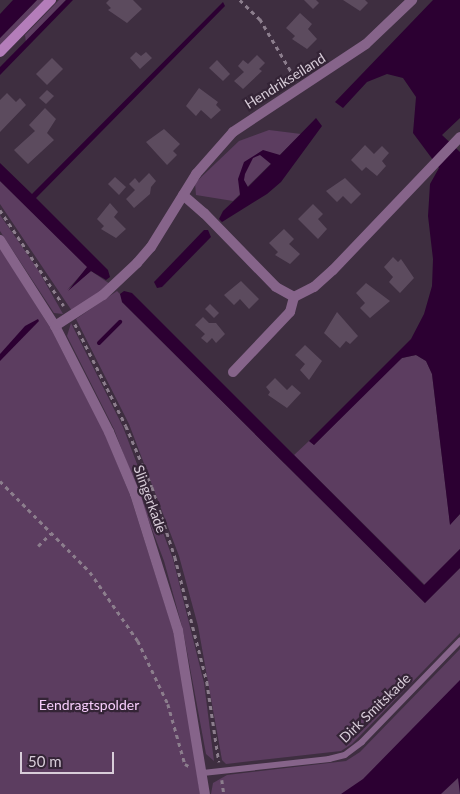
<!DOCTYPE html>
<style>
body{margin:0}
#map{position:relative;width:460px;height:794px;overflow:hidden;background:#3e2e40;font-family:Lato,sans-serif}
div>[style]{position:absolute}
.green>*{inset:0;background:#5c3d60}
.water>*{inset:0;background:#2c0032}
.stream>*{height:4px;margin:-2px;padding:0 2px;transform-origin:2px;border-radius:2px;background:#2c0032}
.building>*{inset:0;background:#5c4b5e}
.path>*{height:2.5px;margin-top:-1.25px;transform-origin:0;background:repeating-linear-gradient(90deg,#8c7e8d 0 4px,transparent 0 8px)}
.lane>*{height:5.5px;margin:-2.75px;padding:0 2.75px;transform-origin:2.75px;border-radius:2.75px;background:#86648a}
.street>*{height:10px;margin:-5px;padding:0 5px;transform-origin:5px;border-radius:5px;background:#86648a}
.secondary>*{height:10px;margin:-5px;padding:0 5px;transform-origin:5px;border-radius:5px;background:#b47dba}
span{translate:-50% -50%;white-space:nowrap;text-align:center;line-height:1.15;-webkit-text-stroke:4.5px #342436;paint-order:stroke}
.street-label{font-size:14px;color:#d8cdd9}
.park-label{font-size:14px;color:#f7cdfc}
.scale{position:absolute;left:20px;top:752px;width:94px;height:22px;box-sizing:border-box;border:2px solid #d8cdd9;border-top:0;padding-left:6px;font-size:15px;line-height:18px;white-space:nowrap;color:#d8cdd9;-webkit-text-stroke:4px #342436;paint-order:stroke}
</style>
<div id="map">
<div class="green">
<i style="clip-path:polygon(37px 0,44px 0,0 45px,0 38px)"></i>
<i style="clip-path:polygon(59px 0,66px 0,26px 42px,25px 35px)"></i>
<i style="clip-path:polygon(269px 130px,301px 134px,233px 201px,196px 195px,195px 183px,239px 141px)"></i>
<i style="clip-path:polygon(0 181px,88px 267px,67px 290px,91px 271px,110px 284px,72px 311px,0 204px)"></i>
<i style="clip-path:polygon(0 215px,37px 268px,63px 314px,54px 313px,0 231px)"></i>
<i style="clip-path:polygon(0 248px,51px 329px,105px 434px,130px 495px,173px 630px,184px 683px,200px 794px,0 794px)"></i>
<i style="clip-path:polygon(117px 291px,123px 297px,122px 302px,425px 603px,460px 568px,460px 633px,352px 744px,341px 751px,226px 764px,222px 760px,198px 626px,179px 556px,129px 424px,76px 319px)"></i>
<i style="clip-path:polygon(71px 323px,123px 427px,173px 559px,204px 683px,214px 761px,206px 754px,183px 630px,164px 561px,114px 429px,67px 336px)"></i>
<i style="clip-path:polygon(416px 355px,426px 361px,432px 374px,450px 524px,460px 514px,460px 549px,425px 585px,294px 455px,309px 441px,314px 445px,394px 364px,402px 358px)"></i>
<i style="clip-path:polygon(460px 649px,460px 794px,211px 794px,213px 783px,227px 775px,346px 761px,360px 752px)"></i>
</div>
<div class="water">
<i style="clip-path:polygon(13px 0,37px 0,0 38px,0 14px)"></i>
<i style="clip-path:polygon(66px 0,73px 0,0 75px,0 67px)"></i>
<i style="clip-path:polygon(433px 0,460px 0,460px 118px,442px 135px,460px 152px,460px 514px,450px 525px,432px 374px,426px 361px,416px 355px,402px 358px,314px 445px,309px 441px,411px 339px,424px 314px,432px 286px,433px 259px,428px 216px,430px 184px,439px 168px,413px 133px,416px 97px,403px 78px,387px 74px,367px 82px,343px 108px,335px 102px)"></i>
<i style="clip-path:polygon(223px 2px,225px 6px,36px 198px,108px 270px,110px 277px,106px 280px,91px 271px,68px 291px,87px 267px,0 181px,0 163px,32px 194px)"></i>
<i style="clip-path:polygon(evenodd,316px 118px,322px 126px,281px 182px,267px 194px,222px 222px,219px 219px,223px 211px,240px 195px,238px 179px,244px 162px,263px 150px,280px 155px,316px 118px,260px 155px,271px 164px,248px 187px,244px 180px,245px 174px,253px 158px,260px 155px)"></i>
<i style="clip-path:polygon(204px 230px,208px 230px,211px 237px,162px 287px,157px 288px,154px 282px)"></i>
<i style="clip-path:polygon(124px 291px,132px 293px,424px 585px,460px 549px,460px 568px,425px 603px,122px 302px,120px 294px)"></i>
<i style="clip-path:polygon(38px 319px,39px 321px,0 361px,0 354px,25px 326px)"></i>
<i style="clip-path:polygon(460px 680px,460px 794px,458px 778px,441px 794px,341px 794px,363px 779px)"></i>
</div>
<div class="stream">
<i style="left:99px;top:343px;width:30px;rotate:-45deg"></i>
</div>
<div class="building">
<i style="clip-path:polygon(109px 0,133px 0,142px 9px,127px 23px,108px 10px,111px 8px,106px 3px)"></i>
<i style="clip-path:polygon(304px 0,316px 0,319px 3px,313px 9px)"></i>
<i style="clip-path:polygon(343px 0,365px 0,368px 3px,360px 11px)"></i>
<i style="clip-path:polygon(300px 13px,312px 24px,308px 29px,317px 39px,307px 49px,292px 39px,295px 36px,286px 28px)"></i>
<i style="clip-path:polygon(136px 52px,141px 56px,146px 52px,152px 58px,140px 69px,130px 58px)"></i>
<i style="clip-path:polygon(257px 55px,265px 63px,259px 69px,262px 71px,243px 89px,234px 81px,244px 72px,238px 66px,243px 60px,248px 64px)"></i>
<i style="clip-path:polygon(52px 58px,63px 69px,47px 85px,36px 74px)"></i>
<i style="clip-path:polygon(217px 60px,230px 74px,223px 81px,209px 68px)"></i>
<i style="clip-path:polygon(199px 88px,218px 102px,216px 105px,221px 110px,211px 119px,201px 110px,196px 116px,186px 106px)"></i>
<i style="clip-path:polygon(47px 90px,54px 96px,46px 104px,39px 98px)"></i>
<i style="clip-path:polygon(7px 93px,16px 102px,20px 98px,26px 105px,0 132px,0 100px)"></i>
<i style="clip-path:polygon(45px 108px,56px 119px,47px 133px,54px 140px,28px 164px,14px 150px,35px 131px,29px 125px)"></i>
<i style="clip-path:polygon(164px 129px,180px 144px,173px 151px,177px 155px,167px 165px,146px 142px)"></i>
<i style="clip-path:polygon(365px 145px,374px 154px,382px 146px,389px 153px,382px 161px,386px 166px,377px 176px,366px 167px,362px 171px,351px 160px)"></i>
<i style="clip-path:polygon(149px 173px,156px 181px,151px 187px,150px 194px,134px 208px,126px 199px,135px 190px,129px 184px,135px 178px,139px 183px)"></i>
<i style="clip-path:polygon(115px 177px,126px 187px,119px 195px,108px 184px)"></i>
<i style="clip-path:polygon(345px 178px,361px 194px,351px 204px,343px 196px,337px 202px,326px 191px)"></i>
<i style="clip-path:polygon(110px 203px,118px 212px,114px 217px,126px 229px,116px 238px,101px 229px,104px 226px,97px 219px)"></i>
<i style="clip-path:polygon(313px 204px,323px 214px,318px 219px,327px 229px,318px 239px,298px 219px)"></i>
<i style="clip-path:polygon(284px 229px,294px 239px,289px 244px,300px 254px,290px 264px,275px 255px,278px 252px,269px 243px)"></i>
<i style="clip-path:polygon(393px 257px,398px 262px,401px 259px,414px 278px,400px 293px,389px 282px,393px 277px,384px 267px)"></i>
<i style="clip-path:polygon(241px 281px,259px 299px,249px 309px,240px 299px,234px 305px,224px 295px)"></i>
<i style="clip-path:polygon(366px 283px,390px 301px,370px 318px,360px 308px,365px 303px,356px 293px)"></i>
<i style="clip-path:polygon(210px 304px,219px 313px,214px 318px,205px 309px)"></i>
<i style="clip-path:polygon(337px 312px,358px 336px,350px 344px,346px 341px,340px 348px,324px 333px)"></i>
<i style="clip-path:polygon(203px 317px,209px 323px,216px 323px,225px 334px,216px 343px,212px 338px,207px 343px,201px 338px,205px 334px,195px 325px)"></i>
<i style="clip-path:polygon(305px 345px,322px 361px,309px 380px,300px 370px,305px 364px,295px 355px)"></i>
<i style="clip-path:polygon(275px 378px,287px 390px,292px 385px,301px 393px,287px 408px,268px 395px,270px 392px,266px 387px)"></i>
</div>
<div class="path">
<i style="left:240px;top:0;width:28px;rotate:44deg"></i>
<i style="left:260px;top:19px;width:69px;rotate:59.3deg"></i>
<i style="left:0;top:210px;width:115px;rotate:56.3deg"></i>
<i style="left:75px;top:324px;width:114px;rotate:63.4deg"></i>
<i style="left:126px;top:426px;width:66px;rotate:66.9deg"></i>
<i style="left:152px;top:487px;width:74px;rotate:71.8deg"></i>
<i style="left:175px;top:557px;width:129px;rotate:75.6deg"></i>
<i style="left:207px;top:682px;width:81px;rotate:81.5deg"></i>
<i style="left:0;top:481px;width:128px;rotate:45.3deg"></i>
<i style="left:90px;top:572px;width:84px;rotate:55.2deg"></i>
<i style="left:138px;top:641px;width:70px;rotate:64.5deg"></i>
<i style="left:168px;top:704px;width:62px;rotate:74.2deg"></i>
<i style="left:185px;top:764px;width:4px;rotate:27deg"></i>
<i style="left:38px;top:546px;width:18px;rotate:-45deg"></i>
<i style="left:222px;top:780px;width:14px;rotate:82deg"></i>
</div>
<div class="lane">
<i style="left:203px;top:773px;width:127px;rotate:-6.3deg"></i>
<i style="left:329px;top:759px;width:16px;rotate:-14deg"></i>
<i style="left:345px;top:755px;width:21px;rotate:-37deg"></i>
<i style="left:362px;top:742px;width:141px;rotate:-45.9deg"></i>
</div>
<div class="street">
<i style="left:183px;top:195px;width:28px;rotate:41deg"></i>
<i style="left:204px;top:213px;width:103px;rotate:45.8deg"></i>
<i style="left:276px;top:287px;width:21px;rotate:29deg"></i>
<i style="left:294px;top:297px;width:22px;rotate:-27deg"></i>
<i style="left:314px;top:287px;width:25px;rotate:-42deg"></i>
<i style="left:333px;top:270px;width:184px;rotate:-46.3deg"></i>
<i style="left:0;top:240px;width:102px;rotate:57.4deg"></i>
<i style="left:55px;top:326px;width:119px;rotate:63deg"></i>
<i style="left:109px;top:432px;width:67px;rotate:67.2deg"></i>
<i style="left:135px;top:494px;width:143px;rotate:72.5deg"></i>
<i style="left:178px;top:630px;width:166px;rotate:80.7deg"></i>
<i style="left:55px;top:326px;width:57px;rotate:-32.9deg"></i>
<i style="left:103px;top:295px;width:47px;rotate:-43.3deg"></i>
<i style="left:137px;top:263px;width:21px;rotate:-49deg"></i>
<i style="left:151px;top:247px;width:86px;rotate:-58.3deg"></i>
<i style="left:196px;top:174px;width:56px;rotate:-48.6deg"></i>
<i style="left:233px;top:132px;width:159px;rotate:-33.5deg"></i>
<i style="left:366px;top:44px;width:64px;rotate:-43.7deg"></i>
<i style="left:233px;top:372px;width:83px;rotate:-46.5deg"></i>
<i style="left:290px;top:312px;width:16px;rotate:-75deg"></i>
</div>
<div class="secondary">
<i style="left:0;top:52px;width:73px;rotate:-45.6deg"></i>
</div>
<div class="street-label">
<span style="left:285px;top:81px;rotate:-32deg">Hendrikseiland</span>
<span style="left:150px;top:499px;rotate:70deg">Slingerkade</span>
<span style="left:375px;top:708px;rotate:-44deg">Dirk Smitskade</span>
</div>
<div class="park-label">
<span style="left:89px;top:705px">Eendragtspolder</span>
</div>
<div class="scale">50 m</div>
</div>
